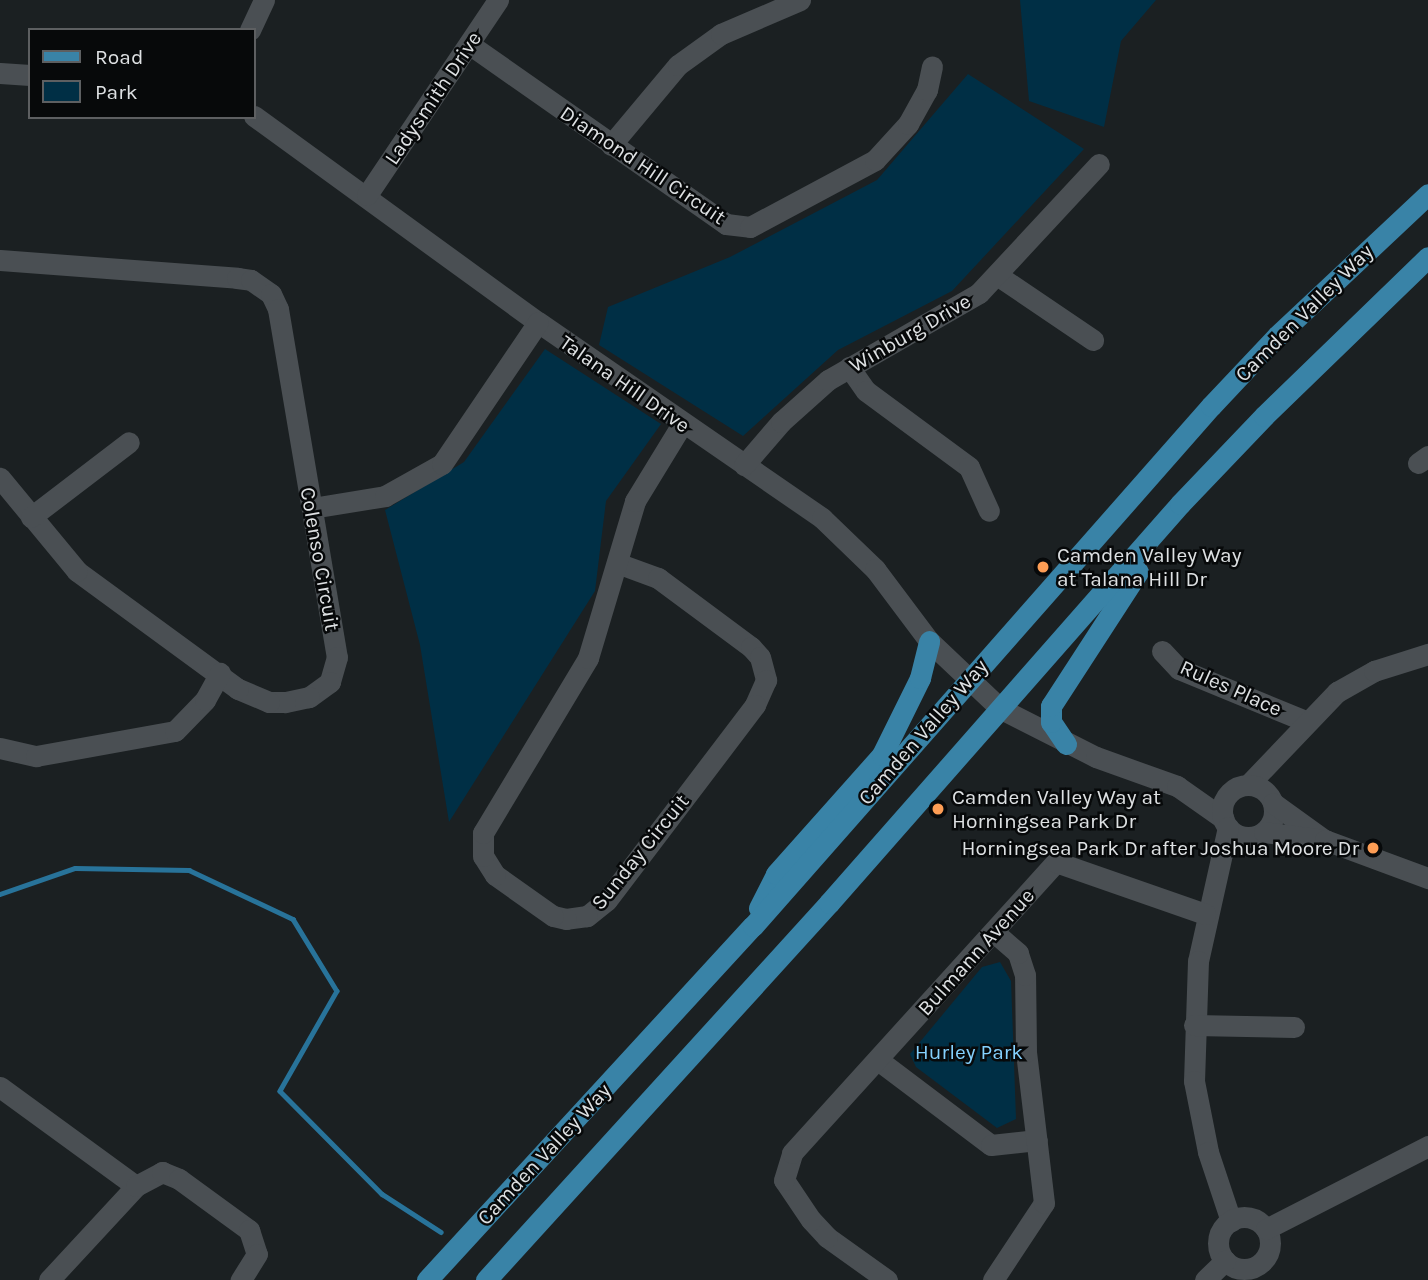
<!DOCTYPE html>
<style>
body{margin:0}
#map{position:relative;width:1428px;height:1280px;overflow:hidden;background:#1b2022;font-family:Karla,sans-serif}
div>[style]{position:absolute}
.green>*{inset:0;background:#002f45}
.stream>*{height:4.5px;margin:-2.25px;padding:0 2.25px;transform-origin:2.25px;border-radius:2.25px;background:#28739a}
.minor>*{height:21px;margin:-10.5px;padding:0 10.5px;transform-origin:10.5px;border-radius:10.5px;background:#4a4f53}
.minor>.ring{margin:-10.5px;padding:0;box-sizing:content-box;background:none;border:21px solid #4a4f53;border-radius:50%}
.major>*{height:21px;margin:-10.5px;padding:0 10.5px;transform-origin:10.5px;border-radius:10.5px;background:#3983a7}
.dots>*{width:19px;height:19px;translate:-50% -50%;box-sizing:border-box;border:4px solid #07090a;border-radius:50%}
span{translate:-50% -50%;white-space:nowrap;text-align:center;line-height:1.15;-webkit-text-stroke:5px #07090a;paint-order:stroke}
.street-label{font-size:21px;color:#dee1e3}
.poi-label{font-size:21px;color:#dee1e3}
.left{translate:0 -50%;text-align:left}
.right{translate:-100% -50%;text-align:right}
.park-label{font-size:21px;color:#84d1fe}
.legend{position:absolute;left:28px;top:28px;width:228px;height:91px;box-sizing:border-box;background:#07090a;border:2px solid #5d5f61;margin:0;padding:9px 12px;list-style:none;font-size:21px;color:#dee1e3}
.legend li{display:flex;align-items:center;gap:14px;height:35px}
.legend b{width:35px;border:2px solid #5d5f61}
</style>
<div id="map">
<div class="green">
<i style="clip-path:polygon(1020px 0,1156px 0,1121px 41px,1104px 127px,1029px 101px)"></i>
<i style="clip-path:polygon(968px 74px,1084px 149px,952px 291px,838px 350px,743px 436px,599px 345px,608px 307px,730px 257px,877px 180px)"></i>
<i style="clip-path:polygon(545px 349px,661px 424px,606px 501px,595px 591px,449px 822px,420px 645px,385px 510px,464px 462px)"></i>
<i style="clip-path:polygon(1000px 962px,1011px 981px,1016px 1119px,997px 1128px,916px 1067px,910px 1054px,982px 967px)"></i>
</div>
<div class="stream">
<i style="left:0;top:894px;width:79px;rotate:-19.1deg"></i>
<i style="left:75px;top:868px;width:114px;rotate:1deg"></i>
<i style="left:189px;top:870px;width:115px;rotate:25.2deg"></i>
<i style="left:293px;top:919px;width:84px;rotate:58.6deg"></i>
<i style="left:337px;top:991px;width:115px;rotate:119.7deg"></i>
<i style="left:280px;top:1091px;width:145px;rotate:45.3deg"></i>
<i style="left:382px;top:1194px;width:70px;rotate:32.8deg"></i>
</div>
<div class="minor">
<i style="left:250px;top:30px;width:33px;rotate:-65deg"></i>
<i style="left:469px;top:44px;width:314px;rotate:35deg"></i>
<i style="left:726px;top:224px;width:24px;rotate:7deg"></i>
<i style="left:750px;top:227px;width:142px;rotate:-28.2deg"></i>
<i style="left:875px;top:160px;width:49px;rotate:-47.5deg"></i>
<i style="left:908px;top:124px;width:39px;rotate:-61deg"></i>
<i style="left:927px;top:90px;width:24px;rotate:-78deg"></i>
<i style="left:0;top:73px;width:30px;rotate:4deg"></i>
<i style="left:254px;top:116px;width:351px;rotate:36deg"></i>
<i style="left:538px;top:322px;width:345px;rotate:34.6deg"></i>
<i style="left:822px;top:518px;width:74px;rotate:43.9deg"></i>
<i style="left:875px;top:569px;width:90px;rotate:53.1deg"></i>
<i style="left:929px;top:641px;width:99px;rotate:43.4deg"></i>
<i style="left:1001px;top:709px;width:106px;rotate:26.8deg"></i>
<i style="left:1096px;top:757px;width:86px;rotate:19.7deg"></i>
<i style="left:1177px;top:786px;width:57px;rotate:35.1deg"></i>
<i style="left:611px;top:145px;width:104px;rotate:-50.1deg"></i>
<i style="left:678px;top:65px;width:53px;rotate:-35.8deg"></i>
<i style="left:721px;top:34px;width:86px;rotate:-23.3deg"></i>
<i style="left:367px;top:195px;width:235px;rotate:-56.1deg"></i>
<i style="left:0;top:260px;width:238px;rotate:4.3deg"></i>
<i style="left:237px;top:278px;width:14px;rotate:8deg"></i>
<i style="left:251px;top:280px;width:24px;rotate:35deg"></i>
<i style="left:271px;top:294px;width:17px;rotate:65deg"></i>
<i style="left:278px;top:309px;width:353px;rotate:80.4deg"></i>
<i style="left:337px;top:657px;width:26px;rotate:106deg"></i>
<i style="left:330px;top:682px;width:26px;rotate:144deg"></i>
<i style="left:309px;top:697px;width:25px;rotate:168deg"></i>
<i style="left:285px;top:702px;width:16px;rotate:180deg"></i>
<i style="left:269px;top:702px;width:34px;rotate:-157deg"></i>
<i style="left:238px;top:689px;width:200px;rotate:-143.8deg"></i>
<i style="left:77px;top:571px;width:121px;rotate:-129.6deg"></i>
<i style="left:997px;top:275px;width:116px;rotate:34.1deg"></i>
<i style="left:849px;top:367px;width:29px;rotate:55deg"></i>
<i style="left:866px;top:391px;width:128px;rotate:36.4deg"></i>
<i style="left:969px;top:467px;width:48px;rotate:65.6deg"></i>
<i style="left:1418px;top:463px;width:12px;rotate:-35deg"></i>
<i style="left:744px;top:465px;width:57px;rotate:-49.3deg"></i>
<i style="left:781px;top:422px;width:63px;rotate:-41.8deg"></i>
<i style="left:828px;top:380px;width:174px;rotate:-29.9deg"></i>
<i style="left:979px;top:293px;width:176px;rotate:-47.1deg"></i>
<i style="left:312px;top:508px;width:74px;rotate:-9.3deg"></i>
<i style="left:385px;top:496px;width:65px;rotate:-29.3deg"></i>
<i style="left:442px;top:464px;width:171px;rotate:-55.9deg"></i>
<i style="left:31px;top:517px;width:123px;rotate:-37.4deg"></i>
<i style="left:617px;top:563px;width:44px;rotate:20.1deg"></i>
<i style="left:658px;top:578px;width:116px;rotate:36.6deg"></i>
<i style="left:751px;top:647px;width:13px;rotate:48deg"></i>
<i style="left:760px;top:657px;width:24px;rotate:75deg"></i>
<i style="left:766px;top:680px;width:27px;rotate:114deg"></i>
<i style="left:755px;top:705px;width:245px;rotate:127.2deg"></i>
<i style="left:607px;top:900px;width:26px;rotate:141deg"></i>
<i style="left:587px;top:916px;width:21px;rotate:172deg"></i>
<i style="left:566px;top:919px;width:13px;rotate:-167deg"></i>
<i style="left:553px;top:916px;width:71px;rotate:-144.7deg"></i>
<i style="left:495px;top:875px;width:22px;rotate:-122deg"></i>
<i style="left:483px;top:856px;width:23px;rotate:-90deg"></i>
<i style="left:483px;top:833px;width:204px;rotate:-59deg"></i>
<i style="left:588px;top:658px;width:164px;rotate:-73.3deg"></i>
<i style="left:635px;top:501px;width:90px;rotate:-58.6deg"></i>
<i style="left:1162px;top:651px;width:25px;rotate:47deg"></i>
<i style="left:1179px;top:669px;width:136px;rotate:22.4deg"></i>
<i style="left:0;top:748px;width:37px;rotate:13deg"></i>
<i style="left:36px;top:756px;width:141px;rotate:-10.2deg"></i>
<i style="left:175px;top:731px;width:43px;rotate:-45.9deg"></i>
<i style="left:205px;top:700px;width:31px;rotate:-61deg"></i>
<i style="left:1248px;top:785px;width:129px;rotate:-46.3deg"></i>
<i style="left:1337px;top:692px;width:43px;rotate:-29.6deg"></i>
<i style="left:1374px;top:671px;width:57px;rotate:-17.5deg"></i>
<i class="ring" style="left:1222px;top:785px;width:31px;height:31px"></i>
<i style="left:1273px;top:803px;width:62px;rotate:35.8deg"></i>
<i style="left:1228px;top:827px;width:137px;rotate:102.6deg"></i>
<i style="left:1198px;top:961px;width:120px;rotate:91.9deg"></i>
<i style="left:1194px;top:1081px;width:72px;rotate:78.8deg"></i>
<i style="left:1208px;top:1152px;width:73px;rotate:71.6deg"></i>
<i style="left:1264px;top:832px;width:62px;rotate:7.5deg"></i>
<i style="left:1325px;top:840px;width:110px;rotate:20.3deg"></i>
<i style="left:1194px;top:1025px;width:100px;rotate:1.1deg"></i>
<i style="left:878px;top:1060px;width:141px;rotate:37deg"></i>
<i style="left:991px;top:1145px;width:46px;rotate:-6.2deg"></i>
<i style="left:0;top:1087px;width:168px;rotate:36.1deg"></i>
<i class="ring" style="left:1218px;top:1217px;width:31px;height:31px"></i>
<i style="left:1266px;top:1229px;width:182px;rotate:-27.1deg"></i>
<i style="left:49px;top:1280px;width:128px;rotate:-47.2deg"></i>
<i style="left:136px;top:1186px;width:30px;rotate:-28deg"></i>
<i style="left:162px;top:1172px;width:18px;rotate:22deg"></i>
<i style="left:179px;top:1179px;width:87px;rotate:36.1deg"></i>
<i style="left:249px;top:1230px;width:25px;rotate:72deg"></i>
<i style="left:257px;top:1254px;width:31px;rotate:122deg"></i>
<i style="left:887px;top:1280px;width:74px;rotate:-144.4deg"></i>
<i style="left:827px;top:1237px;width:23px;rotate:-133deg"></i>
<i style="left:811px;top:1220px;width:48px;rotate:-124deg"></i>
<i style="left:784px;top:1180px;width:28px;rotate:-73deg"></i>
<i style="left:792px;top:1153px;width:393px;rotate:-47.8deg"></i>
<i style="left:1056px;top:862px;width:158px;rotate:19.2deg"></i>
<i style="left:993px;top:1280px;width:92px;rotate:-56.5deg"></i>
<i style="left:1044px;top:1203px;width:152px;rotate:-96.8deg"></i>
<i style="left:1026px;top:1052px;width:77px;rotate:-90.7deg"></i>
<i style="left:1025px;top:975px;width:23px;rotate:-108deg"></i>
<i style="left:1018px;top:953px;width:32px;rotate:-139deg"></i>
<i style="left:1205px;top:1280px;width:28px;rotate:-44deg"></i>
</div>
<div class="major">
<i style="left:1066px;top:744px;width:27px;rotate:-124deg"></i>
<i style="left:1051px;top:722px;width:16px;rotate:-90deg"></i>
<i style="left:1051px;top:706px;width:160px;rotate:-57deg"></i>
<i style="left:759px;top:908px;width:38px;rotate:-63deg"></i>
<i style="left:776px;top:874px;width:159px;rotate:-48.3deg"></i>
<i style="left:882px;top:755px;width:86px;rotate:-63.7deg"></i>
<i style="left:920px;top:678px;width:38px;rotate:-76deg"></i>
<i style="left:427px;top:1280px;width:481px;rotate:-47.4deg"></i>
<i style="left:753px;top:926px;width:693px;rotate:-48.63deg"></i>
<i style="left:1211px;top:406px;width:96px;rotate:-46.7deg"></i>
<i style="left:1277px;top:336px;width:207px;rotate:-43.2deg"></i>
<i style="left:486px;top:1280px;width:510px;rotate:-47.7deg"></i>
<i style="left:829px;top:903px;width:531px;rotate:-48.66deg"></i>
<i style="left:1180px;top:504px;width:122px;rotate:-46.3deg"></i>
<i style="left:1264px;top:416px;width:228px;rotate:-44.1deg"></i>
</div>
<div class="dots">
<i style="left:1043px;top:567px;background:#fd9d55"></i>
<i style="left:938px;top:809px;background:#fd9d55"></i>
<i style="left:1373px;top:848px;background:#fd9d55"></i>
</div>
<div class="street-label">
<span style="left:433px;top:98px;rotate:-56deg">Ladysmith Drive</span>
<span style="left:643px;top:165px;rotate:34deg">Diamond Hill Circuit</span>
<span style="left:1304px;top:313px;rotate:-45deg">Camden Valley Way</span>
<span style="left:910px;top:333px;rotate:-30deg">Winburg Drive</span>
<span style="left:625px;top:384px;rotate:35deg">Talana Hill Drive</span>
<span style="left:320px;top:559px;rotate:80deg">Colenso Circuit</span>
<span style="left:1231px;top:688px;rotate:24deg">Rules Place</span>
<span style="left:923px;top:732px;rotate:-49deg">Camden Valley Way</span>
<span style="left:640px;top:852px;rotate:-51deg">Sunday Circuit</span>
<span style="left:976px;top:952px;rotate:-48deg">Bulmann Avenue</span>
<span style="left:544px;top:1154px;rotate:-47deg">Camden Valley Way</span>
</div>
<div class="poi-label">
<span class="left" style="left:1057px;top:567px">Camden Valley Way<br>at Talana Hill Dr</span>
<span class="left" style="left:952px;top:809px">Camden Valley Way at<br>Horningsea Park Dr</span>
<span class="right" style="left:1359px;top:848px">Horningsea Park Dr after Joshua Moore Dr</span>
</div>
<div class="park-label">
<span style="left:969px;top:1052px">Hurley Park</span>
</div>
<ul class="legend">
<li><b style="height:9px;background:#3983a7"></b>Road</li>
<li><b style="height:19px;background:#002f45"></b>Park</li>
</ul>
</div>
